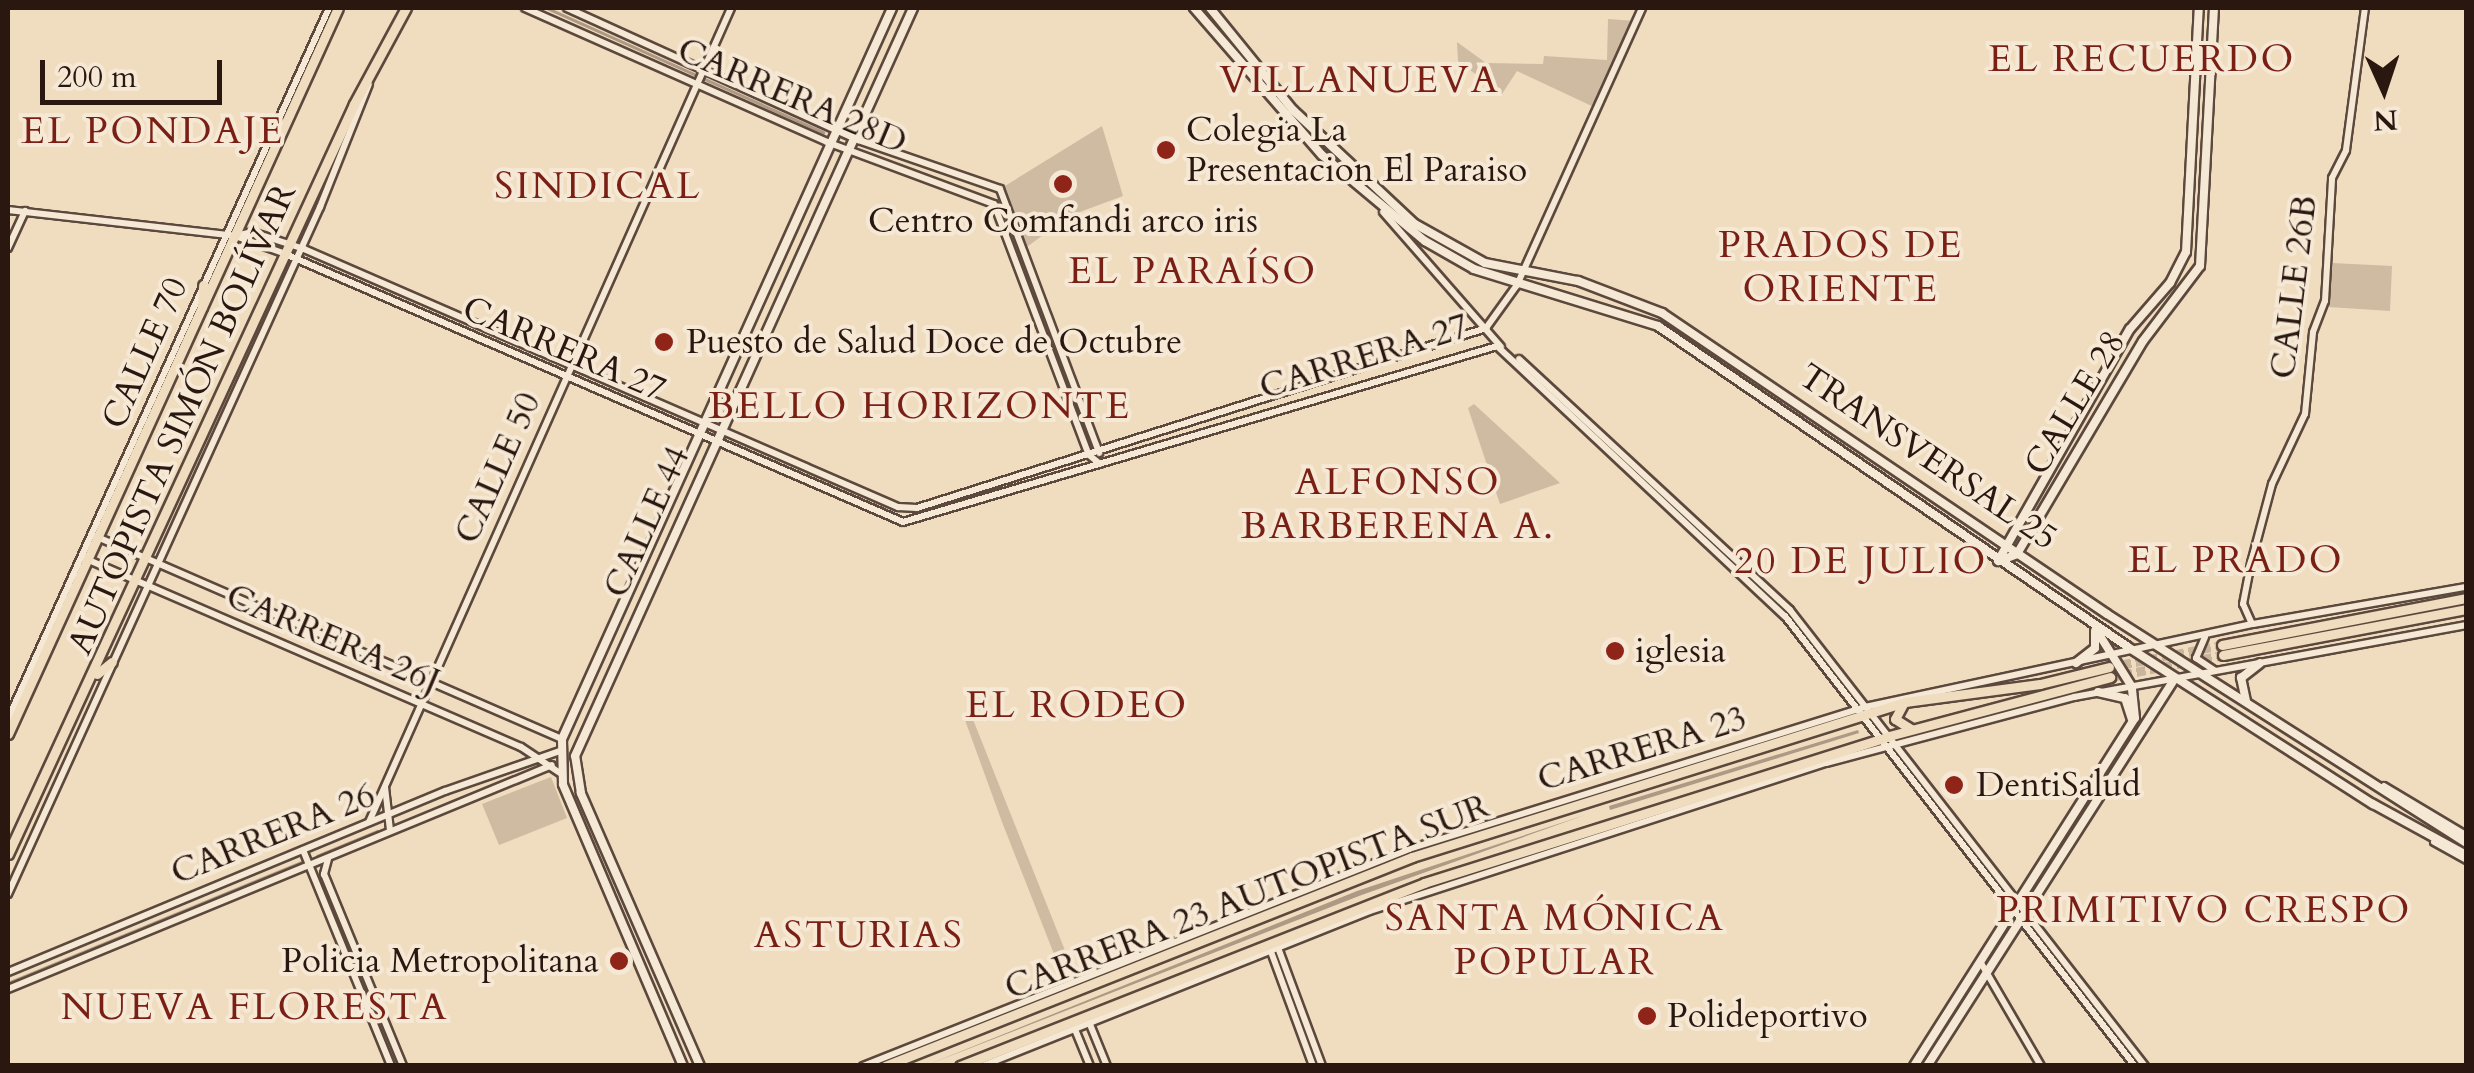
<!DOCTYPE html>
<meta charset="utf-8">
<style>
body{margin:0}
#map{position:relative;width:2474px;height:1073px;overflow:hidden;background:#f0dcbf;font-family:Cardo,serif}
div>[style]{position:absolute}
.green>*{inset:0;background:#cebba1}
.water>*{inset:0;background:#ad9984}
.stream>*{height:2.5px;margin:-1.25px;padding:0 1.25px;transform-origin:1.25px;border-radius:1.25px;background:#ad9984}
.primary-tunnel>*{height:9px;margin-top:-4.5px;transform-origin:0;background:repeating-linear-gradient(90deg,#c8b59c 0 9px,transparent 0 13.5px)}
.roads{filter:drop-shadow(2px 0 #5c483c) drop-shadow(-2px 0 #5c483c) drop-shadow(0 2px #5c483c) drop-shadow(0 -2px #5c483c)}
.tertiary>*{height:6px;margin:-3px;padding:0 3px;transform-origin:3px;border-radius:3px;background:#f5e8d5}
.secondary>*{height:8px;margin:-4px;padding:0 4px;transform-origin:4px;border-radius:4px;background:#f5e8d5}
.primary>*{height:9px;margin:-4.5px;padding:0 4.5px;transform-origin:4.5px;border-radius:4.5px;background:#f0dcbf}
.trunk>*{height:9px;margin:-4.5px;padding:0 4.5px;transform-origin:4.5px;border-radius:4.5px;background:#f0dcbf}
.dots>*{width:28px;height:28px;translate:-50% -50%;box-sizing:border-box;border:5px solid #f5e8d5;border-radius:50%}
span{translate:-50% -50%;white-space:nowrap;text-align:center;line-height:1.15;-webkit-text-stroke:8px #f5e8d5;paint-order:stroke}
.street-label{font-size:35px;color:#2a1710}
.poi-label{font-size:35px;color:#2a1710}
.left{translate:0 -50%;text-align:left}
.right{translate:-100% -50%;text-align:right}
.neighbourhood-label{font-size:38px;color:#7a1f14;letter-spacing:2.5px}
.frame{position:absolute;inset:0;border:10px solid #2a1710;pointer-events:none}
.north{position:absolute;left:2334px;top:40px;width:100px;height:100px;-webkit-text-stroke:8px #f5e8d5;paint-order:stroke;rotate:177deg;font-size:28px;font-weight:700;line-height:40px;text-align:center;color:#2a1710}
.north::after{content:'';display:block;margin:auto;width:35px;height:45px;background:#2a1710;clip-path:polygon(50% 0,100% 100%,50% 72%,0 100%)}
.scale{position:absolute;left:40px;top:60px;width:182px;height:45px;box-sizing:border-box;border:5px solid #2a1710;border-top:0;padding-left:12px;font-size:30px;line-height:35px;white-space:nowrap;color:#2a1710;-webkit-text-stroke:8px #f5e8d5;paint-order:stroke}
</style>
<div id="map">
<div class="green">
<i style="clip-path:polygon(1608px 19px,1635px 21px,1596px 108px,1517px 71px,1502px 94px,1458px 61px,1457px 42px,1486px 63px,1543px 64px,1544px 56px,1607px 60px)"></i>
<i style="clip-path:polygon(1102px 126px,1123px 196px,1069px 216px,1024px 249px,1000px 189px)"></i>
<i style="clip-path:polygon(2332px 263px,2392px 266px,2390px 311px,2329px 307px)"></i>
<i style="clip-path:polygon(1474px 404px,1560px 483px,1500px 504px,1468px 408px)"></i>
<i style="clip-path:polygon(972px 717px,1076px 978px,1071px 980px,1065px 982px,1002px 822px,965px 720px)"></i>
<i style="clip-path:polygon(551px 777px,567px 818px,499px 845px,482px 804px)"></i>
</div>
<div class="water">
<i style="clip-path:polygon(1858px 730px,1859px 733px,1610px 810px,1609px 806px)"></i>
<i style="clip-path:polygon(1585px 815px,1359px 896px,927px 1065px,1357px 891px)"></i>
</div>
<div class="stream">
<i style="left:547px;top:8px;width:303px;rotate:24.2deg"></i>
<i style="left:317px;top:856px;width:65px;rotate:-22.6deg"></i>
<i style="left:8px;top:983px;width:318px;rotate:-22.4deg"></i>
</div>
<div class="primary-tunnel">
<i style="left:2109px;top:667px;width:115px;rotate:-11deg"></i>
<i style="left:2110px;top:677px;width:115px;rotate:-11deg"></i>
</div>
<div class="roads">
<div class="tertiary">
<i style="left:525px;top:8px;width:330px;rotate:23.9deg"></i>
<i style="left:827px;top:142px;width:178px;rotate:20.4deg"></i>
<i style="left:994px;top:204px;width:268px;rotate:69.3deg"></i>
<i style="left:1089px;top:455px;width:14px;rotate:39deg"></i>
<i style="left:567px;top:8px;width:320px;rotate:24.4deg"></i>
<i style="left:858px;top:140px;width:150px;rotate:19deg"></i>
<i style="left:1000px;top:189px;width:282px;rotate:69.4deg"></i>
<i style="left:8px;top:210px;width:228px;rotate:6.5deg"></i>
<i style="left:235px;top:236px;width:51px;rotate:19.5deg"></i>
<i style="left:283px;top:253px;width:676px;rotate:23.45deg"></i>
<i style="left:903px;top:522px;width:620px;rotate:-16.5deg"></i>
<i style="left:1497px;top:346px;width:395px;rotate:43.2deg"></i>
<i style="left:1785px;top:616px;width:570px;rotate:52.13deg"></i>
<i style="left:1383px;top:212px;width:179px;rotate:48.8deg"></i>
<i style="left:235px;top:236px;width:17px;rotate:-13deg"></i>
<i style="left:252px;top:232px;width:55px;rotate:18.1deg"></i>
<i style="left:304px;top:249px;width:648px;rotate:23.48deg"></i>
<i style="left:898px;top:507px;width:19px;rotate:3deg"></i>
<i style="left:917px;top:508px;width:597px;rotate:-17.55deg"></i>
<i style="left:1486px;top:328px;width:53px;rotate:-54.2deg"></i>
<i style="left:1517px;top:285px;width:304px;rotate:-65.7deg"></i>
<i style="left:8px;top:248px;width:41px;rotate:-65.3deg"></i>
<i style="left:1519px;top:359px;width:369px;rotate:42.8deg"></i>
<i style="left:1790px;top:610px;width:578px;rotate:52.1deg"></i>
<i style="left:95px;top:536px;width:509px;rotate:23.49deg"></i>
<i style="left:84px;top:558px;width:476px;rotate:23.4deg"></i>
<i style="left:521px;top:747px;width:47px;rotate:33.7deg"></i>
<i style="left:2252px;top:624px;width:22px;rotate:-114deg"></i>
<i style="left:2243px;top:604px;width:42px;rotate:-79deg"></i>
<i style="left:2251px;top:563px;width:82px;rotate:-75.1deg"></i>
<i style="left:2272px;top:484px;width:77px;rotate:-64.8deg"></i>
<i style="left:2305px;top:414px;width:82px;rotate:-84.4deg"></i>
<i style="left:2313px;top:332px;width:33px;rotate:-69deg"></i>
<i style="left:2325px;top:301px;width:123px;rotate:-86.7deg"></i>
<i style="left:2332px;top:178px;width:31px;rotate:-63deg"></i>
<i style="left:2346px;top:150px;width:143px;rotate:-82.4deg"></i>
<i style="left:2205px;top:637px;width:23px;rotate:113deg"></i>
<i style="left:2196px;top:658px;width:22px;rotate:34deg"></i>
<i style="left:8px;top:719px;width:780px;rotate:-65.7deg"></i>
<i style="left:2384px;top:786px;width:96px;rotate:30.9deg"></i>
<i style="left:385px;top:787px;width:43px;rotate:83.4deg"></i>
<i style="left:369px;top:822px;width:891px;rotate:-66.02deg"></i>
<i style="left:2434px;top:842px;width:37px;rotate:29deg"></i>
<i style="left:303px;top:850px;width:233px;rotate:67.8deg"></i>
<i style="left:328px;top:859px;width:16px;rotate:105deg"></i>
<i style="left:324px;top:874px;width:208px;rotate:67.6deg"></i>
<i style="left:8px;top:894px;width:755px;rotate:-65.57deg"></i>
<i style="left:320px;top:207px;width:132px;rotate:-68.3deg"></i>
<i style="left:1277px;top:945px;width:129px;rotate:69.6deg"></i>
<i style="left:1270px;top:949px;width:125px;rotate:69.8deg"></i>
<i style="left:1981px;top:963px;width:119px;rotate:59.8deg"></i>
<i style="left:8px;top:972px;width:473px;rotate:-22.5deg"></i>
<i style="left:445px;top:791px;width:122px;rotate:-19.2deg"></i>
<i style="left:8px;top:989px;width:588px;rotate:-22.38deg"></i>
<i style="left:1089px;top:1022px;width:48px;rotate:67.8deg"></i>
<i style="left:1074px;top:1027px;width:42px;rotate:67.7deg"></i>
<i style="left:863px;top:1066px;width:588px;rotate:-21.67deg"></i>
<i style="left:1409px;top:849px;width:478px;rotate:-17.3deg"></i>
<i style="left:1865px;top:707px;width:397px;rotate:-12.1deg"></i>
<i style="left:2253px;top:624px;width:216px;rotate:-9.9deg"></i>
<i style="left:982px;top:1066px;width:418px;rotate:-21.8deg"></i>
<i style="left:1370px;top:911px;width:479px;rotate:-18deg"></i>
<i style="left:1826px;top:763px;width:257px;rotate:-14.9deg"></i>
<i style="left:2074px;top:697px;width:399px;rotate:-10.4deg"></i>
</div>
<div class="secondary">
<i style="left:1194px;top:8px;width:195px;rotate:49deg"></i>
<i style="left:1322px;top:155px;width:134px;rotate:39.9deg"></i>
<i style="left:1425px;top:241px;width:56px;rotate:29.7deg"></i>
<i style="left:1474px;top:269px;width:193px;rotate:17.2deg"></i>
<i style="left:1658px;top:326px;width:569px;rotate:34.33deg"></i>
<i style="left:2128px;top:647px;width:291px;rotate:32.7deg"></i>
<i style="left:2373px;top:804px;width:106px;rotate:28.7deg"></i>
<i style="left:1210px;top:8px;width:132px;rotate:50.9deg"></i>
<i style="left:1293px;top:110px;width:167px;rotate:43.1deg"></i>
<i style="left:1415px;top:224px;width:80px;rotate:29.1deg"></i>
<i style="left:1485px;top:263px;width:95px;rotate:11deg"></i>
<i style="left:1578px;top:281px;width:90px;rotate:20.9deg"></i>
<i style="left:1662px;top:313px;width:537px;rotate:34.07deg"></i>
<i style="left:2107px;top:614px;width:426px;rotate:32.5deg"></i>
<i style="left:1998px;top:561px;width:267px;rotate:-60.4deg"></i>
<i style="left:2130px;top:329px;width:61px;rotate:-49deg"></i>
<i style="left:2170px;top:283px;width:35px;rotate:-63deg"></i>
<i style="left:2186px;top:252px;width:244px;rotate:-87deg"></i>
<i style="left:1999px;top:561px;width:19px;rotate:-21deg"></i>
<i style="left:2017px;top:554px;width:247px;rotate:-59.4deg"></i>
<i style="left:2143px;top:341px;width:94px;rotate:-52.8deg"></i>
<i style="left:2200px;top:266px;width:258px;rotate:-86.9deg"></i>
<i style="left:2076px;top:663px;width:24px;rotate:-38deg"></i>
<i style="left:2095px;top:648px;width:17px;rotate:-90deg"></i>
<i style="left:2098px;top:692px;width:28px;rotate:13deg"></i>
<i style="left:2125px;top:698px;width:22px;rotate:72deg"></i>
<i style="left:2246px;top:701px;width:24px;rotate:-102deg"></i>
<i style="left:2241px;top:678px;width:24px;rotate:-38deg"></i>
<i style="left:683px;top:1066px;width:306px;rotate:-113.1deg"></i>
<i style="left:563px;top:784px;width:45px;rotate:-91.3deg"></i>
<i style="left:562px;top:739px;width:802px;rotate:-65.7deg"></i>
<i style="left:700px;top:1066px;width:298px;rotate:-113.6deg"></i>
<i style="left:581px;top:793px;width:37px;rotate:-99deg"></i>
<i style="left:575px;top:756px;width:821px;rotate:-65.68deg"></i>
<i style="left:1914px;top:1066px;width:412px;rotate:-57.6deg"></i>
<i style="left:2135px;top:718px;width:31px;rotate:-96deg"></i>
<i style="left:2132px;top:687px;width:66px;rotate:-122deg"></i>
<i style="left:1927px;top:1066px;width:458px;rotate:-57.4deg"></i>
</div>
<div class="primary">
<i style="left:2222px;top:645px;width:248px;rotate:-10.9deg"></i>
<i style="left:2223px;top:655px;width:247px;rotate:-10.7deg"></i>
<i style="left:1903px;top:704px;width:17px;rotate:118deg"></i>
<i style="left:1895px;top:719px;width:19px;rotate:32deg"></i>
<i style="left:885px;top:1066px;width:567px;rotate:-21.63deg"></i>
<i style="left:1412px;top:857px;width:517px;rotate:-17.45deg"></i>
<i style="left:1905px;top:702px;width:136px;rotate:-7.6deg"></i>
<i style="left:2040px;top:684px;width:71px;rotate:-13.8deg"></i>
<i style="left:960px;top:1066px;width:499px;rotate:-21.5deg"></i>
<i style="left:1424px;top:883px;width:488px;rotate:-17.5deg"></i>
<i style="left:1889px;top:736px;width:229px;rotate:-14.9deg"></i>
</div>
<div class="trunk">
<i style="left:202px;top:307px;width:22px;rotate:-87deg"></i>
<i style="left:97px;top:674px;width:19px;rotate:-39deg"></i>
<i style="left:8px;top:734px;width:797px;rotate:-65.56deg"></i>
<i style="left:8px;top:854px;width:826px;rotate:-65.23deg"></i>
<i style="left:354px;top:104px;width:109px;rotate:-61.6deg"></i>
</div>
</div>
<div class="dots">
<i style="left:1166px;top:150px;background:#8f2418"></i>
<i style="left:1063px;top:184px;background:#8f2418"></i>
<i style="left:664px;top:342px;background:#8f2418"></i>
<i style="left:1615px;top:651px;background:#8f2418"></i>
<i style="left:1954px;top:785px;background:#8f2418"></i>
<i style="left:619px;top:961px;background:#8f2418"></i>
<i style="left:1647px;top:1016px;background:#8f2418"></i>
</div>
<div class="street-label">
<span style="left:792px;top:96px;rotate:23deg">CARRERA 28D</span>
<span style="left:2294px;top:287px;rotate:-83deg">CALLE 26B</span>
<span style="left:564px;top:349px;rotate:23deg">CARRERA 27</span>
<span style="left:145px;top:353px;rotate:-66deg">CALLE 70</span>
<span style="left:1364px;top:357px;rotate:-17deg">CARRERA 27</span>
<span style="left:2075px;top:403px;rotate:-59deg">CALLE 28</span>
<span style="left:182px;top:419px;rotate:-66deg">AUTOPISTA SIMÓN BOLÍVAR</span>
<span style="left:1928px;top:457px;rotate:34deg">TRANSVERSAL 25</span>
<span style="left:498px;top:468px;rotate:-66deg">CALLE 50</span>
<span style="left:647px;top:522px;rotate:-66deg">CALLE 44</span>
<span style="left:333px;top:639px;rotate:23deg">CARRERA 26J</span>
<span style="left:1642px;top:749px;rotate:-17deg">CARRERA 23</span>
<span style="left:273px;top:834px;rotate:-22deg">CARRERA 26</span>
<span style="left:1247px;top:897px;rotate:-21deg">CARRERA 23 AUTOPISTA SUR</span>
</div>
<div class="poi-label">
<span class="left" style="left:1186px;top:150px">Colegia La<br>Presentacion El Paraiso</span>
<span style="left:1063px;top:221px">Centro Comfandi arco iris</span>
<span class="left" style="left:686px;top:342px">Puesto de Salud Doce de Octubre</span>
<span class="left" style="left:1635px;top:651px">iglesia</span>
<span class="left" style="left:1976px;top:785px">DentiSalud</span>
<span class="right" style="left:599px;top:961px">Policia Metropolitana</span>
<span class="left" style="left:1667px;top:1016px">Polideportivo</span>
</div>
<div class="neighbourhood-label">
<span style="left:2142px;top:60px">EL RECUERDO</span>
<span style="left:1360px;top:81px">VILLANUEVA</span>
<span style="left:153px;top:132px">EL PONDAJE</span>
<span style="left:598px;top:187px">SINDICAL</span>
<span style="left:1841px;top:268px">PRADOS DE<br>ORIENTE</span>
<span style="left:1193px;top:272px">EL PARAÍSO</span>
<span style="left:920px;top:407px">BELLO HORIZONTE</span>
<span style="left:1398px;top:505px">ALFONSO<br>BARBERENA A.</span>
<span style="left:2236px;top:561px">EL PRADO</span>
<span style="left:1861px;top:562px">20 DE JULIO</span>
<span style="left:1077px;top:706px">EL RODEO</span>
<span style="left:2204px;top:911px">PRIMITIVO CRESPO</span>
<span style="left:1555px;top:941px">SANTA MÓNICA<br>POPULAR</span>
<span style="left:859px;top:936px">ASTURIAS</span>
<span style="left:255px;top:1008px">NUEVA FLORESTA</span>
</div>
<div class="frame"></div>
<div class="north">N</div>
<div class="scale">200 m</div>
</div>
